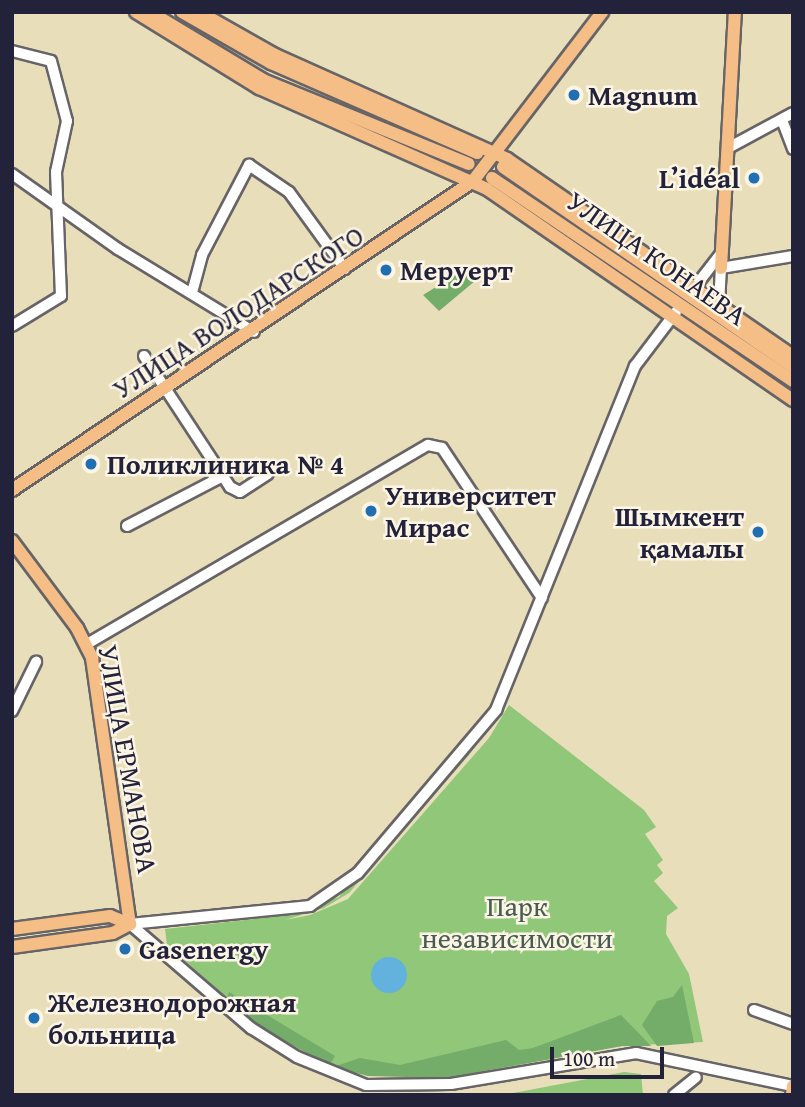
<!DOCTYPE html>
<meta charset="utf-8">
<style>
body{margin:0}
#map{position:relative;width:805px;height:1107px;overflow:hidden;background:#e8dfba;font-family:"Gentium Book Plus",serif}
div>[style]{position:absolute}
.green>*{inset:0;background:#90c779}
.forest>*{inset:0;background:#74ac69}
.water>*{inset:0;background:#63b1dd}
.round{border-radius:50%}
.roads{filter:drop-shadow(2px 0 #676467) drop-shadow(-2px 0 #676467) drop-shadow(0 2px #676467) drop-shadow(0 -2px #676467)}
.minor>*{height:10px;margin:-5px;padding:0 5px;transform-origin:5px;border-radius:5px;background:#fff}
.major>*{height:12px;margin:-6px;padding:0 6px;transform-origin:6px;border-radius:6px;background:#f6be87}
.dots>*{width:19px;height:19px;translate:-50% -50%;box-sizing:border-box;border:4px solid #fcf5e5;border-radius:50%}
span{translate:-50% -50%;white-space:nowrap;text-align:center;line-height:1.15;-webkit-text-stroke:5px #fcf5e5;paint-order:stroke}
.poi-label{font-size:28px;color:#22223b;font-weight:700}
.left{translate:0 -50%;text-align:left}
.right{translate:-100% -50%;text-align:right}
.street-label{font-size:28px;color:#22223b}
.park-label{font-size:28px;color:#485c51}
.frame{position:absolute;inset:0;border:14px solid #22223b;pointer-events:none}
.scale{position:absolute;left:550px;top:1047px;width:114px;height:32px;box-sizing:border-box;border:4px solid #22223b;border-top:0;padding-left:9px;font-size:21px;line-height:24px;white-space:nowrap;color:#22223b;-webkit-text-stroke:5px #fcf5e5;paint-order:stroke}
</style>
<div id="map">
<div class="green">
<i style="clip-path:polygon(507px 702px,469px 755px,349px 893px,324px 908px,285px 920px,310px 915px,348px 899px,489px 738px,509px 705px,644px 810px,656px 827px,645px 834px,663px 860px,657px 865px,663px 873px,654px 881px,678px 908px,667px 916px,666px 934px,689px 974px,703px 1042px,622px 1046px,446px 1078px,350px 1073px,259px 1026px,167px 945px,165px 929px,288px 915px,339px 897px)"></i>
<i style="clip-path:polygon(624px 1072px,641px 1074px,643px 1095px,503px 1095px)"></i>
</div>
<div class="forest">
<i style="clip-path:polygon(470px 266px,481px 276px,439px 311px,423px 295px)"></i>
<i style="clip-path:polygon(682px 985px,694px 1043px,657px 1046px,642px 1025px,657px 1001px,673px 997px)"></i>
<i style="clip-path:polygon(229px 992px,335px 1056px,329px 1066px,259px 1026px,227px 998px)"></i>
<i style="clip-path:polygon(621px 1015px,651px 1046px,622px 1046px,446px 1078px,368px 1076px,333px 1067px,360px 1058px,400px 1065px,506px 1040px,519px 1050px,533px 1048px)"></i>
</div>
<div class="water">
<i class="round" style="left:371px;top:957px;width:36px;height:36px"></i>
</div>
<div class="roads">
<div class="minor">
<i style="left:12px;top:51px;width:40px;rotate:14.4deg"></i>
<i style="left:51px;top:61px;width:62px;rotate:75.1deg"></i>
<i style="left:67px;top:121px;width:52px;rotate:102.2deg"></i>
<i style="left:56px;top:172px;width:124px;rotate:87.7deg"></i>
<i style="left:61px;top:296px;width:57px;rotate:148.5deg"></i>
<i style="left:782px;top:120px;width:31px;rotate:69deg"></i>
<i style="left:728px;top:148px;width:74px;rotate:-28.3deg"></i>
<i style="left:12px;top:174px;width:130px;rotate:35.3deg"></i>
<i style="left:118px;top:249px;width:159px;rotate:31.4deg"></i>
<i style="left:193px;top:289px;width:35px;rotate:-75deg"></i>
<i style="left:202px;top:255px;width:102px;rotate:-62.4deg"></i>
<i style="left:249px;top:165px;width:48px;rotate:34deg"></i>
<i style="left:289px;top:192px;width:95px;rotate:54deg"></i>
<i style="left:691px;top:292px;width:51px;rotate:-52.2deg"></i>
<i style="left:719px;top:305px;width:37px;rotate:-87deg"></i>
<i style="left:721px;top:268px;width:73px;rotate:-9.5deg"></i>
<i style="left:144px;top:356px;width:157px;rotate:56.7deg"></i>
<i style="left:230px;top:487px;width:11px;rotate:27deg"></i>
<i style="left:240px;top:492px;width:33px;rotate:-33deg"></i>
<i style="left:127px;top:526px;width:108px;rotate:-27.5deg"></i>
<i style="left:87px;top:644px;width:395px;rotate:-30.3deg"></i>
<i style="left:428px;top:445px;width:14px;rotate:12deg"></i>
<i style="left:442px;top:448px;width:180px;rotate:56.3deg"></i>
<i style="left:12px;top:711px;width:55px;rotate:-63.9deg"></i>
<i style="left:130px;top:924px;width:181px;rotate:-5.7deg"></i>
<i style="left:310px;top:906px;width:58px;rotate:-34.5deg"></i>
<i style="left:358px;top:873px;width:214px;rotate:-49.7deg"></i>
<i style="left:496px;top:710px;width:371px;rotate:-68deg"></i>
<i style="left:635px;top:366px;width:68px;rotate:-52.8deg"></i>
<i style="left:130px;top:924px;width:160px;rotate:40.7deg"></i>
<i style="left:251px;top:1028px;width:54px;rotate:32.2deg"></i>
<i style="left:297px;top:1057px;width:74px;rotate:22.1deg"></i>
<i style="left:366px;top:1085px;width:85px;rotate:-0.7deg"></i>
<i style="left:451px;top:1084px;width:188px;rotate:-9.5deg"></i>
<i style="left:636px;top:1053px;width:160px;rotate:11.9deg"></i>
<i style="left:754px;top:1010px;width:41px;rotate:19.7deg"></i>
<i style="left:674px;top:1095px;width:28px;rotate:-39deg"></i>
</div>
<div class="major">
<i style="left:136px;top:12px;width:145px;rotate:31.7deg"></i>
<i style="left:259px;top:88px;width:249px;rotate:23.9deg"></i>
<i style="left:487px;top:189px;width:372px;rotate:34.6deg"></i>
<i style="left:150px;top:12px;width:132px;rotate:31deg"></i>
<i style="left:263px;top:80px;width:222px;rotate:22.2deg"></i>
<i style="left:182px;top:12px;width:103px;rotate:29.8deg"></i>
<i style="left:271px;top:63px;width:225px;rotate:23.6deg"></i>
<i style="left:199px;top:12px;width:87px;rotate:29.5deg"></i>
<i style="left:275px;top:55px;width:254px;rotate:24.1deg"></i>
<i style="left:507px;top:159px;width:347px;rotate:34.6deg"></i>
<i style="left:503px;top:167px;width:352px;rotate:34.6deg"></i>
<i style="left:492px;top:178px;width:363px;rotate:34deg"></i>
<i style="left:721px;top:268px;width:256px;rotate:-86.9deg"></i>
<i style="left:12px;top:490px;width:555px;rotate:-33.83deg"></i>
<i style="left:473px;top:181px;width:213px;rotate:-52.6deg"></i>
<i style="left:12px;top:541px;width:109px;rotate:53.2deg"></i>
<i style="left:77px;top:628px;width:34px;rotate:63deg"></i>
<i style="left:92px;top:658px;width:269px;rotate:81.9deg"></i>
<i style="left:12px;top:929px;width:99px;rotate:-7.6deg"></i>
<i style="left:110px;top:916px;width:22px;rotate:22deg"></i>
<i style="left:12px;top:947px;width:102px;rotate:-7.9deg"></i>
<i style="left:113px;top:933px;width:19px;rotate:-28deg"></i>
<i style="left:792px;top:1095px;width:9px;rotate:-84deg"></i>
</div>
</div>
<div class="dots">
<i style="left:574px;top:95px;background:#1f6fb2"></i>
<i style="left:754px;top:178px;background:#1f6fb2"></i>
<i style="left:386px;top:270px;background:#1f6fb2"></i>
<i style="left:91px;top:464px;background:#1f6fb2"></i>
<i style="left:371px;top:511px;background:#1f6fb2"></i>
<i style="left:758px;top:532px;background:#1f6fb2"></i>
<i style="left:125px;top:949px;background:#1f6fb2"></i>
<i style="left:34px;top:1018px;background:#1f6fb2"></i>
</div>
<div class="poi-label">
<span class="left" style="left:588px;top:95px">Magnum</span>
<span class="right" style="left:740px;top:178px">L’idéal</span>
<span class="left" style="left:400px;top:270px">Меруерт</span>
<span class="left" style="left:107px;top:464px">Поликлиника № 4</span>
<span class="left" style="left:385px;top:511px">Университет<br>Мирас</span>
<span class="right" style="left:744px;top:532px">Шымкент<br>қамалы</span>
<span class="left" style="left:139px;top:949px">Gasenergy</span>
<span class="left" style="left:48px;top:1018px">Железнодорожная<br>больница</span>
</div>
<div class="street-label">
<span style="left:657px;top:258px;rotate:35deg">УЛИЦА КОНАЕВА</span>
<span style="left:238px;top:312px;rotate:-33deg">УЛИЦА ВОЛОДАРСКОГО</span>
<span style="left:128px;top:759px;rotate:80deg">УЛИЦА ЕРМАНОВА</span>
</div>
<div class="park-label">
<span style="left:517px;top:922px">Парк<br>независимости</span>
</div>
<div class="frame"></div>
<div class="scale">100 m</div>
</div>
